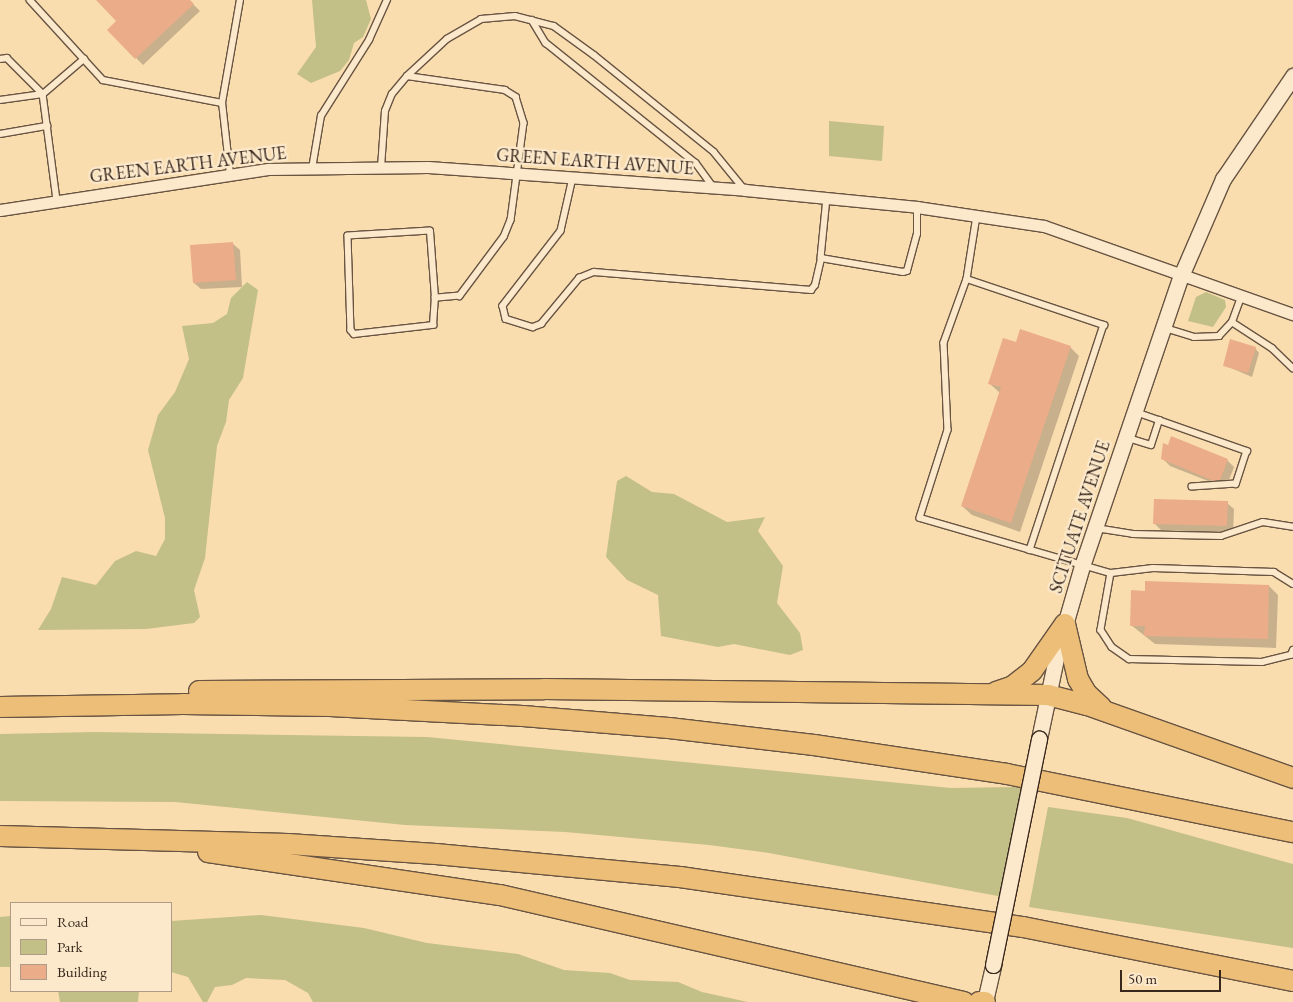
<!DOCTYPE html>
<style>
body{margin:0}
#map{position:relative;width:1293px;height:1002px;overflow:hidden;background:#faddaf;font-family:"EB Garamond",serif}
div>[style]{position:absolute}
.green>*{inset:0;background:#c2bf87}
.shadow>*{inset:0;background:#0003}
.building>*{inset:0;background:#ebac89}
.roads{filter:drop-shadow(1px 0 #685442) drop-shadow(-1px 0 #685442) drop-shadow(0 1px #685442) drop-shadow(0 -1px #685442)}
.lane>*{height:5.5px;margin:-2.75px;padding:0 2.75px;transform-origin:2.75px;border-radius:2.75px;background:#fce9cb}
.street>*{height:11px;margin:-5.5px;padding:0 5.5px;transform-origin:5.5px;border-radius:5.5px;background:#fce9cb}
.secondary>*{height:15px;margin:-7.5px;padding:0 7.5px;transform-origin:7.5px;border-radius:7.5px;background:#fce9cb}
.highway>*{height:20px;margin:-10px;padding:0 10px;transform-origin:10px;border-radius:10px;background:#edbe78}
.bridges{filter:drop-shadow(1px 0 #38271d) drop-shadow(-1px 0 #38271d) drop-shadow(0 1px #38271d) drop-shadow(0 -1px #38271d)}
.secondary-bridge>*{height:15px;margin:-7.5px;padding:0 7.5px;transform-origin:7.5px;border-radius:7.5px;background:#fce9cb}
span{translate:-50% -50%;white-space:nowrap;text-align:center;line-height:1.15;-webkit-text-stroke:4.5px #fce9cb;paint-order:stroke}
.street-label{font-size:18px;color:#38271d}
.legend{position:absolute;left:10px;top:902px;width:162px;height:90px;box-sizing:border-box;background:#fce9cb;border:1px solid #ae9b85;margin:0;padding:6px 9px;list-style:none;font-size:15px;color:#38271d}
.legend li{display:flex;align-items:center;gap:10px;height:25px}
.legend b{width:25px;border:1px solid #ae9b85}
.scale{position:absolute;left:1120px;top:970px;width:101px;height:22px;box-sizing:border-box;border:2px solid #38271d;border-top:0;padding-left:6px;font-size:15px;line-height:18px;white-space:nowrap;color:#38271d;-webkit-text-stroke:4px #fce9cb;paint-order:stroke}
</style>
<div id="map">
<div class="green">
<i style="clip-path:polygon(312px 0,366px 0,371px 19px,363px 37px,354px 43px,349px 60px,340px 71px,311px 83px,297px 74px,316px 47px)"></i>
<i style="clip-path:polygon(829px 121px,884px 126px,882px 161px,829px 156px)"></i>
<i style="clip-path:polygon(247px 282px,258px 290px,243px 378px,229px 400px,226px 422px,217px 446px,205px 558px,194px 590px,200px 617px,194px 623px,146px 629px,38px 630px,51px 609px,62px 577px,96px 585px,115px 561px,136px 551px,156px 556px,165px 539px,165px 518px,148px 450px,158px 415px,175px 392px,189px 359px,182px 326px,213px 323px,227px 314px,231px 298px)"></i>
<i style="clip-path:polygon(1206px 292px,1225px 300px,1226px 307px,1213px 327px,1188px 321px,1196px 297px)"></i>
<i style="clip-path:polygon(626px 476px,652px 492px,674px 494px,727px 522px,765px 517px,758px 531px,783px 566px,777px 603px,800px 633px,803px 650px,790px 655px,734px 644px,718px 647px,661px 636px,658px 595px,627px 580px,606px 557px,617px 481px)"></i>
<i style="clip-path:polygon(96px 732px,427px 737px,951px 788px,1027px 787px,1003px 897px,769px 853px,709px 845px,565px 832px,405px 825px,175px 802px,0 801px,0 734px)"></i>
<i style="clip-path:polygon(1048px 807px,1127px 818px,1293px 864px,1293px 948px,1029px 907px)"></i>
<i style="clip-path:polygon(261px 915px,364px 928px,427px 943px,518px 954px,564px 970px,610px 973px,630px 980px,678px 982px,702px 992px,748px 1002px,313px 1002px,308px 993px,285px 980px,246px 978px,232px 985px,215px 987px,207px 1002px,203px 1002px,188px 977px,171px 972px,171px 921px)"></i>
<i style="clip-path:polygon(11px 916px,11px 967px,0 967px,0 917px)"></i>
<i style="clip-path:polygon(58px 991px,139px 991px,138px 1002px,60px 1002px)"></i>
</div>
<div class="shadow">
<i style="clip-path:polygon(98px 0,189px 0,200px 11px,143px 65px,109px 30px,118px 21px)"></i>
<i style="clip-path:polygon(233px 244px,240px 250px,242px 287px,201px 289px,194px 283px)"></i>
<i style="clip-path:polygon(1070px 347px,1079px 356px,1020px 532px,972px 515px,962px 506px,1000px 393px,990px 384px)"></i>
<i style="clip-path:polygon(1255px 348px,1259px 353px,1252px 377px,1224px 365px)"></i>
<i style="clip-path:polygon(1172px 438px,1227px 460px,1234px 467px,1226px 488px,1170px 466px,1163px 459px)"></i>
<i style="clip-path:polygon(1227px 503px,1234px 509px,1233px 533px,1161px 530px,1154px 523px)"></i>
<i style="clip-path:polygon(1269px 586px,1278px 595px,1276px 648px,1155px 644px,1131px 625px)"></i>
</div>
<div class="building">
<i style="clip-path:polygon(96px 0,190px 0,194px 4px,135px 59px,107px 30px,116px 21px)"></i>
<i style="clip-path:polygon(233px 242px,236px 280px,193px 283px,190px 245px)"></i>
<i style="clip-path:polygon(1020px 329px,1071px 346px,1011px 523px,961px 506px,1001px 387px,988px 384px,1003px 338px,1016px 342px)"></i>
<i style="clip-path:polygon(1230px 339px,1256px 347px,1248px 373px,1223px 366px)"></i>
<i style="clip-path:polygon(1171px 436px,1228px 459px,1219px 483px,1161px 459px,1163px 443px,1168px 445px)"></i>
<i style="clip-path:polygon(1154px 499px,1228px 501px,1227px 526px,1153px 524px)"></i>
<i style="clip-path:polygon(1145px 581px,1269px 585px,1268px 639px,1144px 636px,1145px 626px,1130px 626px,1131px 590px,1145px 591px)"></i>
</div>
<div class="roads">
<div class="lane">
<i style="left:30px;top:0;width:108px;rotate:47.6deg"></i>
<i style="left:103px;top:80px;width:121px;rotate:10.9deg"></i>
<i style="left:532px;top:20px;width:27px;rotate:59deg"></i>
<i style="left:546px;top:43px;width:192px;rotate:38.7deg"></i>
<i style="left:696px;top:163px;width:29px;rotate:54deg"></i>
<i style="left:0;top:59px;width:7px;rotate:-8deg"></i>
<i style="left:7px;top:58px;width:51px;rotate:45deg"></i>
<i style="left:43px;top:94px;width:108px;rotate:82.5deg"></i>
<i style="left:407px;top:76px;width:99px;rotate:8.1deg"></i>
<i style="left:505px;top:90px;width:13px;rotate:32deg"></i>
<i style="left:516px;top:97px;width:27px;rotate:73deg"></i>
<i style="left:524px;top:123px;width:98px;rotate:97.6deg"></i>
<i style="left:511px;top:220px;width:18px;rotate:112deg"></i>
<i style="left:504px;top:237px;width:74px;rotate:126.7deg"></i>
<i style="left:460px;top:296px;width:25px;rotate:175deg"></i>
<i style="left:435px;top:298px;width:67px;rotate:-94.3deg"></i>
<i style="left:430px;top:231px;width:82px;rotate:176.5deg"></i>
<i style="left:348px;top:236px;width:94px;rotate:88.2deg"></i>
<i style="left:351px;top:330px;width:5px;rotate:53deg"></i>
<i style="left:354px;top:334px;width:80px;rotate:-6.5deg"></i>
<i style="left:433px;top:325px;width:27px;rotate:-86deg"></i>
<i style="left:0;top:100px;width:43px;rotate:-7.9deg"></i>
<i style="left:43px;top:94px;width:54px;rotate:-40.5deg"></i>
<i style="left:0;top:134px;width:48px;rotate:-9.7deg"></i>
<i style="left:381px;top:168px;width:57px;rotate:-86deg"></i>
<i style="left:385px;top:111px;width:18px;rotate:-68deg"></i>
<i style="left:392px;top:94px;width:23px;rotate:-50deg"></i>
<i style="left:407px;top:76px;width:54px;rotate:-42.8deg"></i>
<i style="left:447px;top:39px;width:39px;rotate:-30deg"></i>
<i style="left:481px;top:19px;width:34px;rotate:-5deg"></i>
<i style="left:515px;top:16px;width:40px;rotate:14.4deg"></i>
<i style="left:554px;top:26px;width:49px;rotate:35.9deg"></i>
<i style="left:594px;top:55px;width:154px;rotate:38.9deg"></i>
<i style="left:714px;top:152px;width:49px;rotate:50.8deg"></i>
<i style="left:312px;top:169px;width:54px;rotate:-80.4deg"></i>
<i style="left:321px;top:116px;width:90px;rotate:-57.7deg"></i>
<i style="left:369px;top:40px;width:44px;rotate:-65.8deg"></i>
<i style="left:230px;top:174px;width:71px;rotate:-96.4deg"></i>
<i style="left:222px;top:103px;width:105px;rotate:-80.1deg"></i>
<i style="left:573px;top:178px;width:54px;rotate:102.8deg"></i>
<i style="left:561px;top:231px;width:95px;rotate:127.7deg"></i>
<i style="left:503px;top:306px;width:13px;rotate:77deg"></i>
<i style="left:506px;top:319px;width:28px;rotate:17deg"></i>
<i style="left:533px;top:327px;width:9px;rotate:-21deg"></i>
<i style="left:541px;top:324px;width:60px;rotate:-50.4deg"></i>
<i style="left:579px;top:278px;width:16px;rotate:-22deg"></i>
<i style="left:594px;top:272px;width:218px;rotate:4.7deg"></i>
<i style="left:811px;top:290px;width:6px;rotate:-51deg"></i>
<i style="left:815px;top:285px;width:28px;rotate:-77deg"></i>
<i style="left:827px;top:198px;width:60px;rotate:95.7deg"></i>
<i style="left:821px;top:258px;width:83px;rotate:9.7deg"></i>
<i style="left:903px;top:272px;width:4px;rotate:-14deg"></i>
<i style="left:907px;top:271px;width:38px;rotate:-75deg"></i>
<i style="left:917px;top:234px;width:27px;rotate:-90deg"></i>
<i style="left:977px;top:216px;width:64px;rotate:99deg"></i>
<i style="left:967px;top:279px;width:145px;rotate:18.6deg"></i>
<i style="left:1104px;top:325px;width:237px;rotate:108.2deg"></i>
<i style="left:967px;top:279px;width:68px;rotate:109.8deg"></i>
<i style="left:944px;top:343px;width:87px;rotate:87.4deg"></i>
<i style="left:948px;top:430px;width:92px;rotate:107.7deg"></i>
<i style="left:920px;top:518px;width:199px;rotate:16.1deg"></i>
<i style="left:1111px;top:573px;width:42px;rotate:-6.8deg"></i>
<i style="left:1153px;top:568px;width:121px;rotate:1.9deg"></i>
<i style="left:1274px;top:572px;width:22px;rotate:32deg"></i>
<i style="left:1232px;top:322px;width:48px;rotate:33deg"></i>
<i style="left:1272px;top:348px;width:29px;rotate:44deg"></i>
<i style="left:1165px;top:328px;width:30px;rotate:17deg"></i>
<i style="left:1194px;top:337px;width:25px;rotate:-2deg"></i>
<i style="left:1219px;top:336px;width:19px;rotate:-47deg"></i>
<i style="left:1232px;top:322px;width:27px;rotate:-70deg"></i>
<i style="left:1136px;top:412px;width:118px;rotate:19.4deg"></i>
<i style="left:1247px;top:451px;width:35px;rotate:108deg"></i>
<i style="left:1236px;top:484px;width:44px;rotate:176.1deg"></i>
<i style="left:1128px;top:438px;width:24px;rotate:17deg"></i>
<i style="left:1151px;top:445px;width:26px;rotate:-72deg"></i>
<i style="left:1096px;top:528px;width:37px;rotate:9deg"></i>
<i style="left:1133px;top:534px;width:88px;rotate:1.3deg"></i>
<i style="left:1221px;top:536px;width:44px;rotate:-18.4deg"></i>
<i style="left:1263px;top:522px;width:30px;rotate:9deg"></i>
<i style="left:1111px;top:573px;width:58px;rotate:100deg"></i>
<i style="left:1101px;top:630px;width:20px;rotate:57deg"></i>
<i style="left:1112px;top:647px;width:21px;rotate:35deg"></i>
<i style="left:1129px;top:659px;width:133px;rotate:1.3deg"></i>
<i style="left:1262px;top:662px;width:30px;rotate:-14deg"></i>
<i style="left:1291px;top:655px;width:5px;rotate:-68deg"></i>
</div>
<div class="street">
<i style="left:0;top:210px;width:271px;rotate:-8.7deg"></i>
<i style="left:268px;top:169px;width:160px;rotate:-0.7deg"></i>
<i style="left:428px;top:167px;width:318px;rotate:4.1deg"></i>
<i style="left:745px;top:190px;width:173px;rotate:5.6deg"></i>
<i style="left:917px;top:207px;width:128px;rotate:8.5deg"></i>
<i style="left:1044px;top:226px;width:264px;rotate:19.5deg"></i>
</div>
<div class="secondary">
<i style="left:1039px;top:739px;width:92px;rotate:-78.1deg"></i>
<i style="left:1058px;top:649px;width:86px;rotate:-73.9deg"></i>
<i style="left:1082px;top:566px;width:306px;rotate:-71.2deg"></i>
<i style="left:1181px;top:276px;width:106px;rotate:-66.6deg"></i>
<i style="left:1223px;top:179px;width:125px;rotate:-55.8deg"></i>
<i style="left:985px;top:1001px;width:37px;rotate:-77deg"></i>
</div>
<div class="highway">
<i style="left:1065px;top:624px;width:57px;rotate:76.7deg"></i>
<i style="left:1078px;top:679px;width:16px;rotate:60deg"></i>
<i style="left:1086px;top:693px;width:21px;rotate:43deg"></i>
<i style="left:199px;top:691px;width:345px;rotate:-0.3deg"></i>
<i style="left:544px;top:689px;width:504px;rotate:0.68deg"></i>
<i style="left:1048px;top:695px;width:40px;rotate:14.4deg"></i>
<i style="left:1087px;top:705px;width:219px;rotate:19.5deg"></i>
<i style="left:996px;top:692px;width:18px;rotate:-19deg"></i>
<i style="left:1013px;top:686px;width:24px;rotate:-38deg"></i>
<i style="left:1032px;top:671px;width:57px;rotate:-54.9deg"></i>
<i style="left:0;top:707px;width:183px;rotate:-0.9deg"></i>
<i style="left:183px;top:704px;width:147px;rotate:0.8deg"></i>
<i style="left:330px;top:706px;width:193px;rotate:3deg"></i>
<i style="left:523px;top:716px;width:146px;rotate:4.7deg"></i>
<i style="left:669px;top:728px;width:146px;rotate:6.7deg"></i>
<i style="left:814px;top:745px;width:195px;rotate:8.5deg"></i>
<i style="left:1007px;top:774px;width:292px;rotate:11.5deg"></i>
<i style="left:0;top:836px;width:288px;rotate:1.6deg"></i>
<i style="left:288px;top:844px;width:148px;rotate:3.9deg"></i>
<i style="left:436px;top:854px;width:245px;rotate:5.4deg"></i>
<i style="left:680px;top:877px;width:347px;rotate:8.3deg"></i>
<i style="left:1023px;top:927px;width:275px;rotate:11.3deg"></i>
<i style="left:208px;top:852px;width:295px;rotate:8.4deg"></i>
<i style="left:500px;top:895px;width:476px;rotate:13deg"></i>
<i style="left:979px;top:1002px;width:6px"></i>
</div>
</div>
<div class="bridges">
<div class="secondary-bridge">
<i style="left:993px;top:965px;width:231px;rotate:-78.5deg"></i>
</div>
</div>
<div class="street-label">
<span style="left:595px;top:162px;rotate:4deg">GREEN EARTH AVENUE</span>
<span style="left:188px;top:165px;rotate:-7deg">GREEN EARTH AVENUE</span>
<span style="left:1080px;top:517px;rotate:-72deg">SCITUATE AVENUE</span>
</div>
<ul class="legend">
<li><b style="height:6px;background:#fce9cb"></b>Road</li>
<li><b style="height:14px;background:#c2bf87"></b>Park</li>
<li><b style="height:14px;background:#ebac89"></b>Building</li>
</ul>
<div class="scale">50 m</div>
</div>
